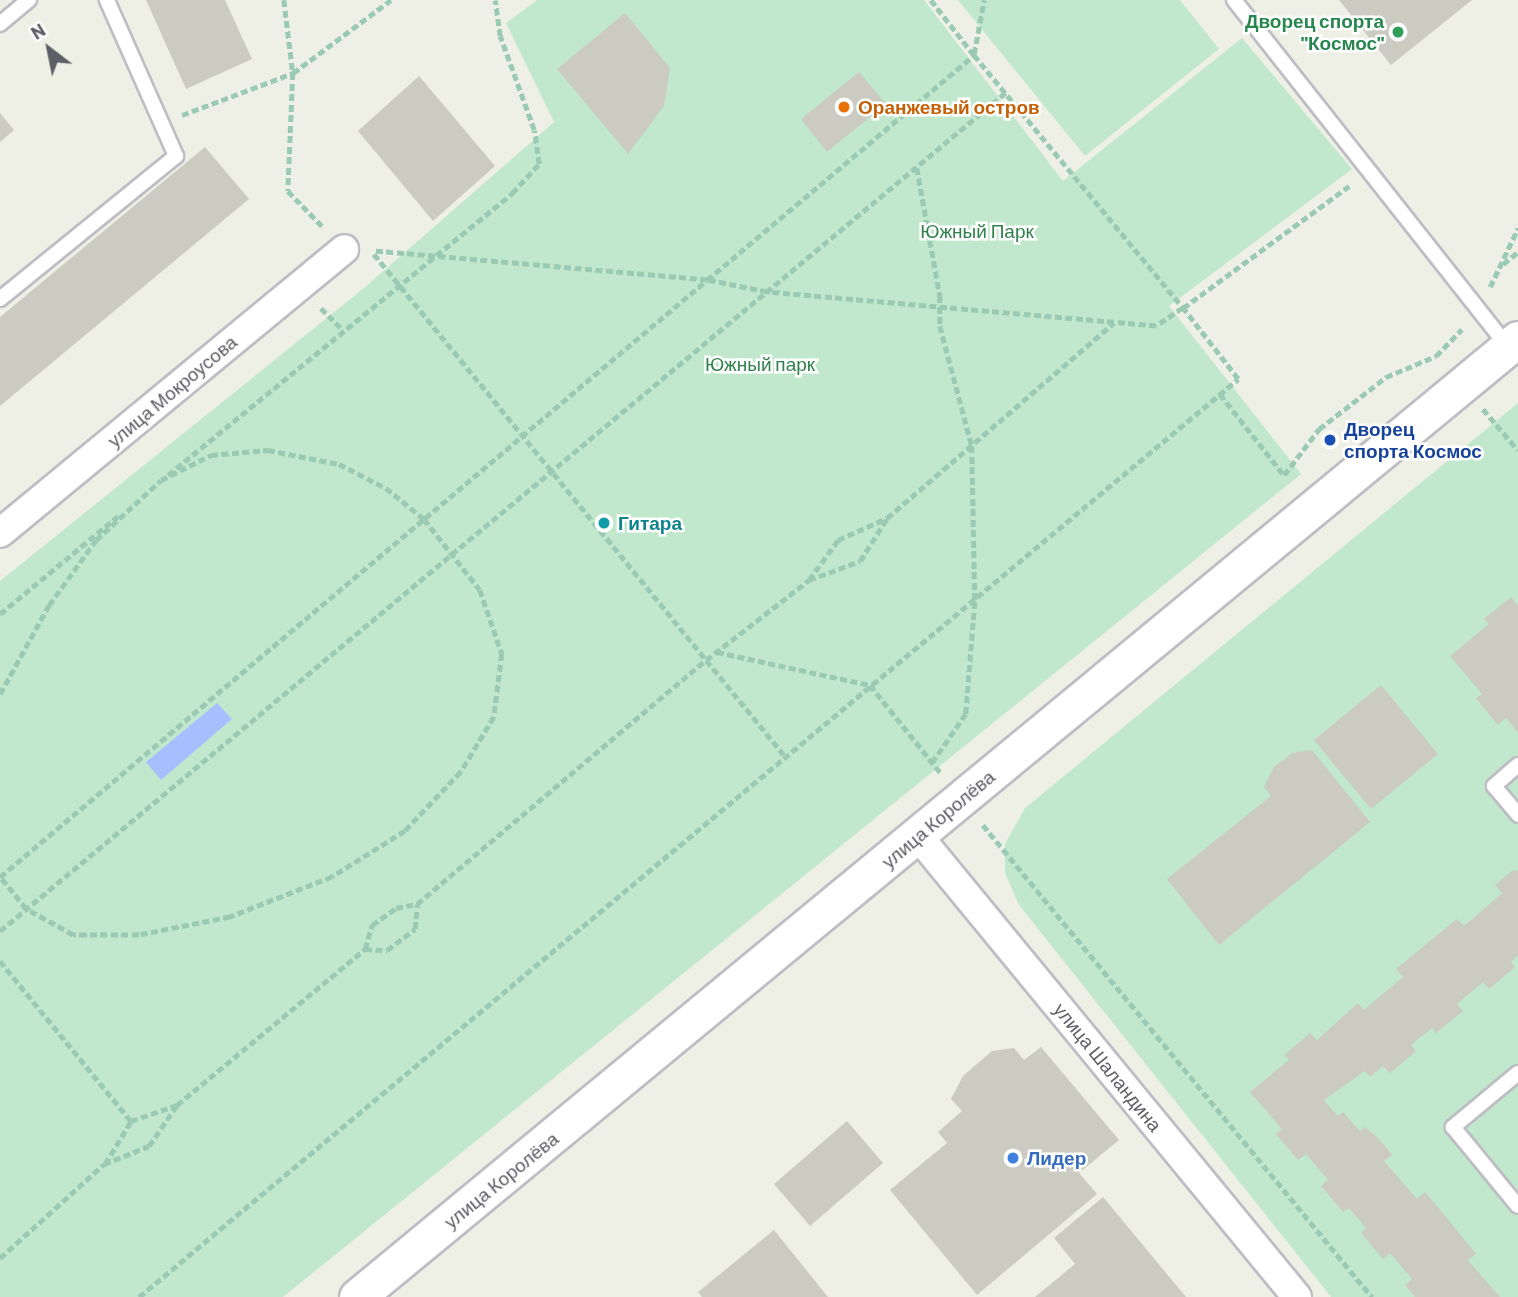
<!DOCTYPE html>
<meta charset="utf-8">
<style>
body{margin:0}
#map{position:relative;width:1518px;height:1297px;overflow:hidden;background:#eff0e5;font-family:Barlow,sans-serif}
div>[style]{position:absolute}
.green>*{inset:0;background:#c1e8cc}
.water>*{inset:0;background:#a6bfff}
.building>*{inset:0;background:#cbcbc1}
.path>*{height:4.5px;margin-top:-2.25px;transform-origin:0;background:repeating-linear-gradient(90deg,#9ac9b4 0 7px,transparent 0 10.5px)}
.roads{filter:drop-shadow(2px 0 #bdbdc4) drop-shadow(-2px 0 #bdbdc4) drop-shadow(0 2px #bdbdc4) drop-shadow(0 -2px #bdbdc4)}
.service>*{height:14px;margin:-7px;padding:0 7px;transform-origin:7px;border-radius:7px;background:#fff}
.minor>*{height:28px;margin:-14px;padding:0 14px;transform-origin:14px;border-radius:14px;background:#fff}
.tertiary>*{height:35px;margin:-17.5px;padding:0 17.5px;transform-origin:17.5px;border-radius:17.5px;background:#fff}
.dots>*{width:19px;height:19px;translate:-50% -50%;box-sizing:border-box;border:4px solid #fff;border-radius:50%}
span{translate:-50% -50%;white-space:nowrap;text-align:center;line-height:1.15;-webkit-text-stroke:5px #fff;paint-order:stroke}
.leisure-label{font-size:19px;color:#27864d;font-weight:700}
.right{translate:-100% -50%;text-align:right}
.food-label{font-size:19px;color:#c56008;font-weight:700}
.left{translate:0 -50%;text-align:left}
.park-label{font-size:19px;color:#31814c}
.street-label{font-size:19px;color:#5d5e66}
.transit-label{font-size:19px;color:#164399;font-weight:700}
.culture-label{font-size:19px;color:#0d838f;font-weight:700}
.shop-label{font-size:19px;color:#366cbe;font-weight:700}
.north{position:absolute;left:14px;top:14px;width:70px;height:70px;-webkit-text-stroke:5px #fff;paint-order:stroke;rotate:328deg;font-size:19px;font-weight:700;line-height:28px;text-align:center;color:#5d5e66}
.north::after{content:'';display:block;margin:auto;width:24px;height:32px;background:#5d5e66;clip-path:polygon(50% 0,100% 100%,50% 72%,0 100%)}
</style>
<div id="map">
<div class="green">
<i style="clip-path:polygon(537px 0,924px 0,1063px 181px,1242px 38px,1352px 169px,1169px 306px,1301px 474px,283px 1297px,0 1297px,0 581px,364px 288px,554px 122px,506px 23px)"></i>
<i style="clip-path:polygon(958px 0,1180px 0,1219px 49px,1085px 156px)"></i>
<i style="clip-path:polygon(1518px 403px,1518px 1297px,1331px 1297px,1019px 905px,1005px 873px,1005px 844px,1025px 808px)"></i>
</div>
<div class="water">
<i style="clip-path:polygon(217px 703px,232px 719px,161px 780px,146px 762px)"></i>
</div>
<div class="building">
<i style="clip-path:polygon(146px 0,225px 0,252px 59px,186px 89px)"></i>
<i style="clip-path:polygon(1339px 0,1472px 0,1391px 65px)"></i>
<i style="clip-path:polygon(625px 13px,670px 68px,664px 106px,628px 154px,557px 69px)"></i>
<i style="clip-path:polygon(859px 72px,886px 104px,827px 152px,801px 119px)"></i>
<i style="clip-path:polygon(419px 76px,495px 166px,433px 221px,358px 131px)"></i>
<i style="clip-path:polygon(0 113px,14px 130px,0 142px)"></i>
<i style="clip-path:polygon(205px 147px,249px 199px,0 406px,0 317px)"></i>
<i style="clip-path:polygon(1511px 597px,1518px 606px,1518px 733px,1506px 718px,1498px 725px,1476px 698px,1482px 694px,1450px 656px,1489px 624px,1484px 619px)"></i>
<i style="clip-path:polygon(1381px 685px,1438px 754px,1371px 809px,1314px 740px)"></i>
<i style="clip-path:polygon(1312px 750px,1370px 822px,1219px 945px,1167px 879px,1271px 796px,1264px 787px,1274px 767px,1292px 753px)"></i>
<i style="clip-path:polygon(1513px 870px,1518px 871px,1518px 955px,1511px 962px,1515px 967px,1489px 989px,1483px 982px,1457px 1004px,1463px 1011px,1436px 1033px,1432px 1028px,1411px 1045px,1416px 1051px,1390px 1073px,1383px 1066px,1370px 1077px,1365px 1071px,1324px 1100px,1338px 1116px,1343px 1112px,1360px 1131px,1365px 1127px,1378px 1138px,1392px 1155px,1384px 1161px,1417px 1199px,1425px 1192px,1441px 1211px,1476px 1254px,1468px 1260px,1500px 1297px,1415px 1297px,1405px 1285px,1412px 1279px,1390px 1253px,1383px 1259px,1361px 1233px,1366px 1228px,1349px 1208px,1343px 1212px,1321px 1186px,1328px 1180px,1306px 1154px,1298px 1160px,1276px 1134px,1282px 1129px,1250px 1092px,1289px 1060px,1284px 1055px,1310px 1033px,1317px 1040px,1358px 1003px,1364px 1010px,1403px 977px,1396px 969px,1414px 954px,1457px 919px,1464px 926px,1502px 893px,1495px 885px)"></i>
<i style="clip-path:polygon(1041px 1047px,1119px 1140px,1079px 1173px,1097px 1194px,977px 1295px,890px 1190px,947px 1143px,938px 1132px,962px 1111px,951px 1099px,963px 1076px,992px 1051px,1014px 1048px,1024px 1060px)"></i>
<i style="clip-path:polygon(847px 1121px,883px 1163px,810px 1226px,774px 1184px)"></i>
<i style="clip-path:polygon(1103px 1197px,1186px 1297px,1035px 1297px,1075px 1264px,1054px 1238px)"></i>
<i style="clip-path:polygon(774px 1230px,828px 1297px,702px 1297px,698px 1292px)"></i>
</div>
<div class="path">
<i style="left:284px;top:0;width:74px;rotate:83deg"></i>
<i style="left:293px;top:73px;width:118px;rotate:92.4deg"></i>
<i style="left:288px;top:191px;width:49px;rotate:45.8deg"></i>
<i style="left:931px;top:0;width:70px;rotate:52deg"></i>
<i style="left:974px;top:54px;width:55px;rotate:-79.5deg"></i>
<i style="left:182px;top:115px;width:119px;rotate:-20.7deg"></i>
<i style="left:293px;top:73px;width:122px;rotate:-36.7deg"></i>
<i style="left:917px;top:168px;width:130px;rotate:79.8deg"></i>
<i style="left:940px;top:296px;width:30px;rotate:90deg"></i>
<i style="left:940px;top:326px;width:124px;rotate:75.1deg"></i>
<i style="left:972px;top:446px;width:156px;rotate:88.9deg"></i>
<i style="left:975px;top:602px;width:112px;rotate:94.6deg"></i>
<i style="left:966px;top:714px;width:58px;rotate:124.5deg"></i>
<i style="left:374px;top:254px;width:647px;rotate:50.7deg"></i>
<i style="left:1503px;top:264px;width:19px;rotate:-39deg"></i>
<i style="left:1490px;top:287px;width:65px;rotate:-64.6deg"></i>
<i style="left:321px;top:308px;width:31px;rotate:45deg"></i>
<i style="left:1220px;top:394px;width:103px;rotate:51.7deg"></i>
<i style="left:1284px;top:475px;width:58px;rotate:-52.7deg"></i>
<i style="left:1319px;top:429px;width:85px;rotate:-37.8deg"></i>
<i style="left:1386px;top:377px;width:54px;rotate:-22.8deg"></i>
<i style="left:1436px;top:356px;width:37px;rotate:-46deg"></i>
<i style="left:1483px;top:409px;width:54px;rotate:49.5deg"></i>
<i style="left:168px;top:475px;width:445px;rotate:-39.3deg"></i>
<i style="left:512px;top:193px;width:40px;rotate:-47deg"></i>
<i style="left:539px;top:164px;width:34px;rotate:-98deg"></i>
<i style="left:534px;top:130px;width:100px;rotate:-109.9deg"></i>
<i style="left:500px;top:36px;width:36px;rotate:-98deg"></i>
<i style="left:809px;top:580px;width:54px;rotate:-20.4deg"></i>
<i style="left:860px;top:561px;width:49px;rotate:-57.6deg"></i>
<i style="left:0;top:614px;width:153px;rotate:-39.7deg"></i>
<i style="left:717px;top:652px;width:157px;rotate:12.2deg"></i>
<i style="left:870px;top:685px;width:112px;rotate:51.2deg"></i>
<i style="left:0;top:694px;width:102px;rotate:-61.2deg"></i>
<i style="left:49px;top:605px;width:80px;rotate:-54.1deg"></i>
<i style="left:96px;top:540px;width:88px;rotate:-42.7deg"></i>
<i style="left:161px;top:480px;width:56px;rotate:-26.6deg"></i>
<i style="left:211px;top:455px;width:57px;rotate:-5deg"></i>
<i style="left:268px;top:450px;width:72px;rotate:11.2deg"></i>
<i style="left:339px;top:464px;width:53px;rotate:27.1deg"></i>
<i style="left:386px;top:488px;width:49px;rotate:39.2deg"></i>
<i style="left:424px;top:519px;width:90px;rotate:51.7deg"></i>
<i style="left:480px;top:590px;width:68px;rotate:71deg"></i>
<i style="left:502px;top:654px;width:64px;rotate:97.2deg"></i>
<i style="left:494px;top:717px;width:64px;rotate:121deg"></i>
<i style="left:461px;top:772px;width:81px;rotate:133.5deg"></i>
<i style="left:405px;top:831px;width:86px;rotate:147.8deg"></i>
<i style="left:332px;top:877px;width:110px;rotate:158.6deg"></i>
<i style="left:230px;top:917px;width:93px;rotate:168.8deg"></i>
<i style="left:139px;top:935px;width:66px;rotate:180deg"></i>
<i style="left:73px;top:935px;width:54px;rotate:-151deg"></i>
<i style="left:26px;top:909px;width:41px;rotate:-129.1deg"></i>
<i style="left:983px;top:825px;width:612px;rotate:50.51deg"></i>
<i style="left:0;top:877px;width:925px;rotate:-40.18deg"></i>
<i style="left:707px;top:280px;width:349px;rotate:-40.1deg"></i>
<i style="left:974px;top:55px;width:328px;rotate:50.4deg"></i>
<i style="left:1183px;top:308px;width:32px;rotate:146deg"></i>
<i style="left:1156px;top:326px;width:390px;rotate:-175deg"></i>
<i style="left:767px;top:292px;width:61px;rotate:-168.7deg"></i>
<i style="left:707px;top:280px;width:334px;rotate:-175deg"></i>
<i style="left:0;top:931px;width:1309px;rotate:-39.82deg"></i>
<i style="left:365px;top:949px;width:25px;rotate:-74deg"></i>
<i style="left:372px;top:925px;width:29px;rotate:-35deg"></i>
<i style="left:396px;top:908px;width:21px;rotate:-11deg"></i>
<i style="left:0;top:961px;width:207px;rotate:50.7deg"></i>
<i style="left:105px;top:1164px;width:50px;rotate:-58.8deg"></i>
<i style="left:131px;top:1121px;width:49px;rotate:-19.2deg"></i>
<i style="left:0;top:1258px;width:140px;rotate:-42.1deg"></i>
<i style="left:104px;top:1164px;width:48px;rotate:-21.8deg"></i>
<i style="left:149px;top:1146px;width:50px;rotate:-55.7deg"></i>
<i style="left:177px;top:1105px;width:244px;rotate:-39.7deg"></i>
<i style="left:365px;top:949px;width:22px;rotate:3deg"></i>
<i style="left:387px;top:950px;width:35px;rotate:-37deg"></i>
<i style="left:415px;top:929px;width:25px;rotate:-85deg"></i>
<i style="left:417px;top:904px;width:378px;rotate:-40.2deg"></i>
<i style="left:706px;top:660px;width:130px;rotate:-37.8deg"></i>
<i style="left:809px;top:580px;width:49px;rotate:-54.1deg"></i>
<i style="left:838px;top:540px;width:54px;rotate:-24.2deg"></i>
<i style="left:887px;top:518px;width:299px;rotate:-40.7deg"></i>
<i style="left:139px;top:1297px;width:1432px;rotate:-39.87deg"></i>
<i style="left:1238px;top:379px;width:90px;rotate:-127.8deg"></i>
<i style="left:1183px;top:308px;width:206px;rotate:-36.3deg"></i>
</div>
<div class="roads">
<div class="service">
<i style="left:1234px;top:0;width:442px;rotate:51.7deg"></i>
<i style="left:0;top:24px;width:38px;rotate:-40deg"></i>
<i style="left:0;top:299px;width:227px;rotate:-39.1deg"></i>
<i style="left:176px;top:156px;width:171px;rotate:-113.9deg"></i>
<i style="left:1518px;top:765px;width:32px;rotate:139deg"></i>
<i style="left:1494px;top:786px;width:38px;rotate:50deg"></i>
<i style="left:1518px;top:1073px;width:85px;rotate:140.3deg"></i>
<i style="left:1453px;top:1127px;width:102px;rotate:50.6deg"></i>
</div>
<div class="minor">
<i style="left:0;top:533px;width:446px;rotate:-39.5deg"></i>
<i style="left:918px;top:836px;width:597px;rotate:50.58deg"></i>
</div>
<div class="tertiary">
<i style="left:357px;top:1297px;width:1505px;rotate:-39.53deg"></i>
</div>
</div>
<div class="dots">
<i style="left:1398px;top:32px;background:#2e9e5b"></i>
<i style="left:844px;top:107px;background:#e8710a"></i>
<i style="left:1330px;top:440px;background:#1a4fb4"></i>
<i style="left:604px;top:523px;background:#0f9aa8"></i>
<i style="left:1013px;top:1158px;background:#3f7fe0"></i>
</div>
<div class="leisure-label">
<span class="right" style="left:1384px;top:32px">Дворец спорта<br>"Космос"</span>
</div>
<div class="food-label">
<span class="left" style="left:858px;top:107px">Оранжевый остров</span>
</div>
<div class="park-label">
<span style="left:977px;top:231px">Южный Парк</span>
<span style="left:760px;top:364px">Южный парк</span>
</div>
<div class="street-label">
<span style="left:172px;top:391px;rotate:-40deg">улица Мокроусова</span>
<span style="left:938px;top:819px;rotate:-40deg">улица Королёва</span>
<span style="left:1108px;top:1067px;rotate:51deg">улица Шаландина</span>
<span style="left:501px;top:1180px;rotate:-39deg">улица Королёва</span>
</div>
<div class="transit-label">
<span class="left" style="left:1344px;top:440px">Дворец<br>спорта Космос</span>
</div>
<div class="culture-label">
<span class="left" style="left:618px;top:523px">Гитара</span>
</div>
<div class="shop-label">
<span class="left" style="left:1027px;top:1158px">Лидер</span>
</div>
<div class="north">N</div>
</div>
